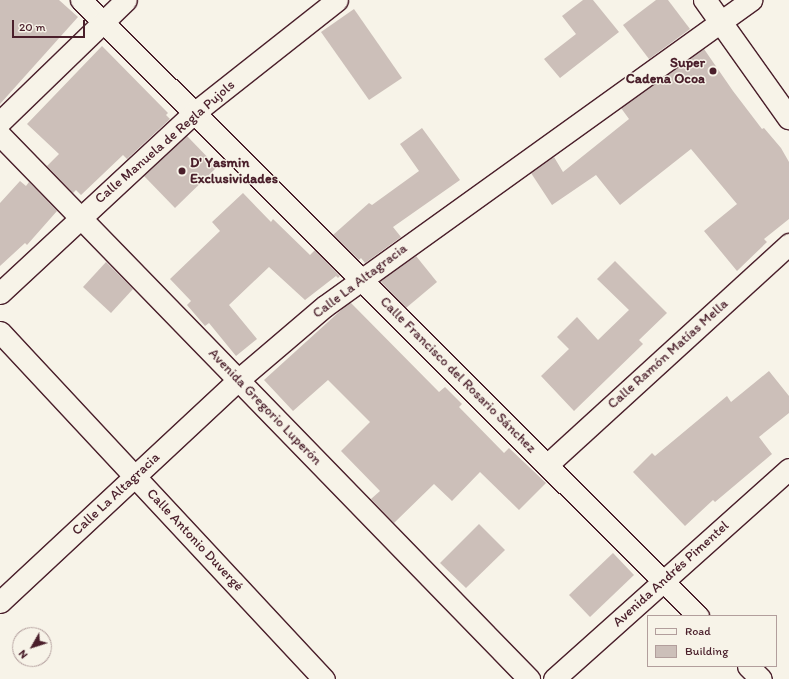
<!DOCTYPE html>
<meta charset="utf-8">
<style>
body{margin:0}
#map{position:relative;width:789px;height:679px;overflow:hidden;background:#f7f3e8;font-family:Itim,sans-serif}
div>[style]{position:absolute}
.building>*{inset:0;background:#ccbfb9}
.roads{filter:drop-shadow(1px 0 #4a1f2b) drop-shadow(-1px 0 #4a1f2b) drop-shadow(0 1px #4a1f2b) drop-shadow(0 -1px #4a1f2b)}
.minor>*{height:21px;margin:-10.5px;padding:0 10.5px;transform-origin:10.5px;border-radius:10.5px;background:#f7f3e8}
.secondary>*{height:22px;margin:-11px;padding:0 11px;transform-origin:11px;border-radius:11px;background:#f7f3e8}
.dots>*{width:11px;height:11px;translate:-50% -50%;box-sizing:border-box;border:2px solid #f7f3e8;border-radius:50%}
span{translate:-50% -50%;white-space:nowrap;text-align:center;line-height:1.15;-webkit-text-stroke:3px #f7f3e8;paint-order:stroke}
.poi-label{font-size:14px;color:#4a1f2b;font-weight:700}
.right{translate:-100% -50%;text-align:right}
.left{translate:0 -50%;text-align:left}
.street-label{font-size:14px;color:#4a1f2b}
.legend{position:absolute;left:647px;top:615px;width:130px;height:52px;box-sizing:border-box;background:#f7f3e8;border:1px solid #b29e9c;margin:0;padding:5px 7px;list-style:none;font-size:12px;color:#4a1f2b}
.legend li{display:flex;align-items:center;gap:8px;height:20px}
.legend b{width:20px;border:1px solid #b29e9c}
.north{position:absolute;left:12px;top:627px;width:40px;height:40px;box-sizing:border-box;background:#f7f3e8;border:1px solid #b29e9c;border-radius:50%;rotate:231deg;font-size:11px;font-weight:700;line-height:16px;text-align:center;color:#4a1f2b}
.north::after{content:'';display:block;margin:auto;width:14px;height:18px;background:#4a1f2b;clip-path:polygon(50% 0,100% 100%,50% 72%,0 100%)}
.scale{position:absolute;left:12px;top:20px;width:73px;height:18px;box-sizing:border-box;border:2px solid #4a1f2b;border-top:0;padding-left:5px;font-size:12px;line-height:14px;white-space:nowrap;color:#4a1f2b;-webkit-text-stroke:3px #f7f3e8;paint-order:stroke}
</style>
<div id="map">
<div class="building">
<i style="clip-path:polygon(0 0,59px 0,78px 17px,0 104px)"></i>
<i style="clip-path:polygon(583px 0,593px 0,619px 32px,560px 78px,544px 59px,576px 34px,562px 16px)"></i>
<i style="clip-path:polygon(656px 0,668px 0,690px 29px,649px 59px,623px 25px)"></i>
<i style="clip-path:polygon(354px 9px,402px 78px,369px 100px,321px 32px)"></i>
<i style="clip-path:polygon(102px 46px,168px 113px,166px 115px,170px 119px,127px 159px,123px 155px,81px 195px,76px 190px,73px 193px,47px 166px,59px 154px,27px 124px)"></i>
<i style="clip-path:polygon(704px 49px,733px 91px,762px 129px,764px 128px,781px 148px,789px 162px,789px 219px,764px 239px,767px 242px,737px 271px,704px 231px,737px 204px,691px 149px,620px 205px,596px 175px,552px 205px,531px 173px,554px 157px,563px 172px,629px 119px,621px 108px)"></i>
<i style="clip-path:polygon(422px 128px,460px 180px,393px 227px,401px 237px,365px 263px,361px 258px,359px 260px,333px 235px,369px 203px,372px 205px,419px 171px,400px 144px)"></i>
<i style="clip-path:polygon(187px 136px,217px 167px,175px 208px,144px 176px)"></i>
<i style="clip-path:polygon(20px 181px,26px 186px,29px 182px,57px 211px,27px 245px,25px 243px,0 266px,0 203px)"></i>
<i style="clip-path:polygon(243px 193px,271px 222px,273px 219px,310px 255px,315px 250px,340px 276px,338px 278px,336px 276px,305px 300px,269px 267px,229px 305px,257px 339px,236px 356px,209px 323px,205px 326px,187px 305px,191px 301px,170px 279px,220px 231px,212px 222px)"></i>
<i style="clip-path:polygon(416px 256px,437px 282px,406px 308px,380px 281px)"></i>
<i style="clip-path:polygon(615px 261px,667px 313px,639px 340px,643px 344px,574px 411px,541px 376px,569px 349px,557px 337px,577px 317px,598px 340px,629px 310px,597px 279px)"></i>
<i style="clip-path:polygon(106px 262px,133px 289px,111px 313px,83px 287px)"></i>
<i style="clip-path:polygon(350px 302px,439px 392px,445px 387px,462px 404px,459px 407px,504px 453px,509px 448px,546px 483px,519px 510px,480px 472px,452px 501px,434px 484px,394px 523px,371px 499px,380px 491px,341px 451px,370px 422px,328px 380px,293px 411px,264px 380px)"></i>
<i style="clip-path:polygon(769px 371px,789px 396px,789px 413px,759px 437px,772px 454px,715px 502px,713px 500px,685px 526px,633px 472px,652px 453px,655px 456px,727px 396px,731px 402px)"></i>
<i style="clip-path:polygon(479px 524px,505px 550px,466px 588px,440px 563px)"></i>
<i style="clip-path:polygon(613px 553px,634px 575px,590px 617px,569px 595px)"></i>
</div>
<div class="roads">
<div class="minor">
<i style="left:81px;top:0;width:872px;rotate:44.95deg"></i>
<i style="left:0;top:122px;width:175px;rotate:-44.1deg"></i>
<i style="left:0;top:135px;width:759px;rotate:45.8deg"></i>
<i style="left:0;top:293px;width:265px;rotate:-42.9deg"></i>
<i style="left:194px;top:113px;width:182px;rotate:-38.3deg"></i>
<i style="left:0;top:332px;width:475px;rotate:47deg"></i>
<i style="left:547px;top:465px;width:328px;rotate:-42.4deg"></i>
<i style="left:0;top:602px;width:325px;rotate:-43deg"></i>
<i style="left:238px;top:380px;width:114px;rotate:-40.4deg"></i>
<i style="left:325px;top:306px;width:525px;rotate:-35.69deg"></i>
<i style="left:748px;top:666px;width:18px;rotate:45deg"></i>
<i style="left:554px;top:679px;width:315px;rotate:-41.8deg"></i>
</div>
<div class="secondary">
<i style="left:705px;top:0;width:145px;rotate:54.6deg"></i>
</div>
</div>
<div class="dots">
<i style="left:713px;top:71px;background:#4a1f2b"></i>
<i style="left:182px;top:171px;background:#4a1f2b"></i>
</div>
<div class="poi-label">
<span class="right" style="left:705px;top:71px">Super<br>Cadena Ocoa</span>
<span class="left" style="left:190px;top:171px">D' Yasmin<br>Exclusividades</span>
</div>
<div class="street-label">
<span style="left:165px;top:142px;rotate:-41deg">Calle Manuela de Regla Pujols</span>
<span style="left:360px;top:281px;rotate:-37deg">Calle La Altagracia</span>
<span style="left:668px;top:354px;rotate:-42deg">Calle Ramón Matías Mella</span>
<span style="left:458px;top:375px;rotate:45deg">Calle Francisco del Rosario Sánchez</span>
<span style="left:265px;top:407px;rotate:46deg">Avenida Gregorio Luperón</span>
<span style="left:116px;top:494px;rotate:-43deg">Calle La Altagracia</span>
<span style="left:195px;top:540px;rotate:47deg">Calle Antonio Duvergé</span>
<span style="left:671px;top:574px;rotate:-42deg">Avenida Andrés Pimentel</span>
</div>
<ul class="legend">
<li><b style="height:5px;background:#f7f3e8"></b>Road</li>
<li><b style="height:11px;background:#ccbfb9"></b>Building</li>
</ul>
<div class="north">N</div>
<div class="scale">20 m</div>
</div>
